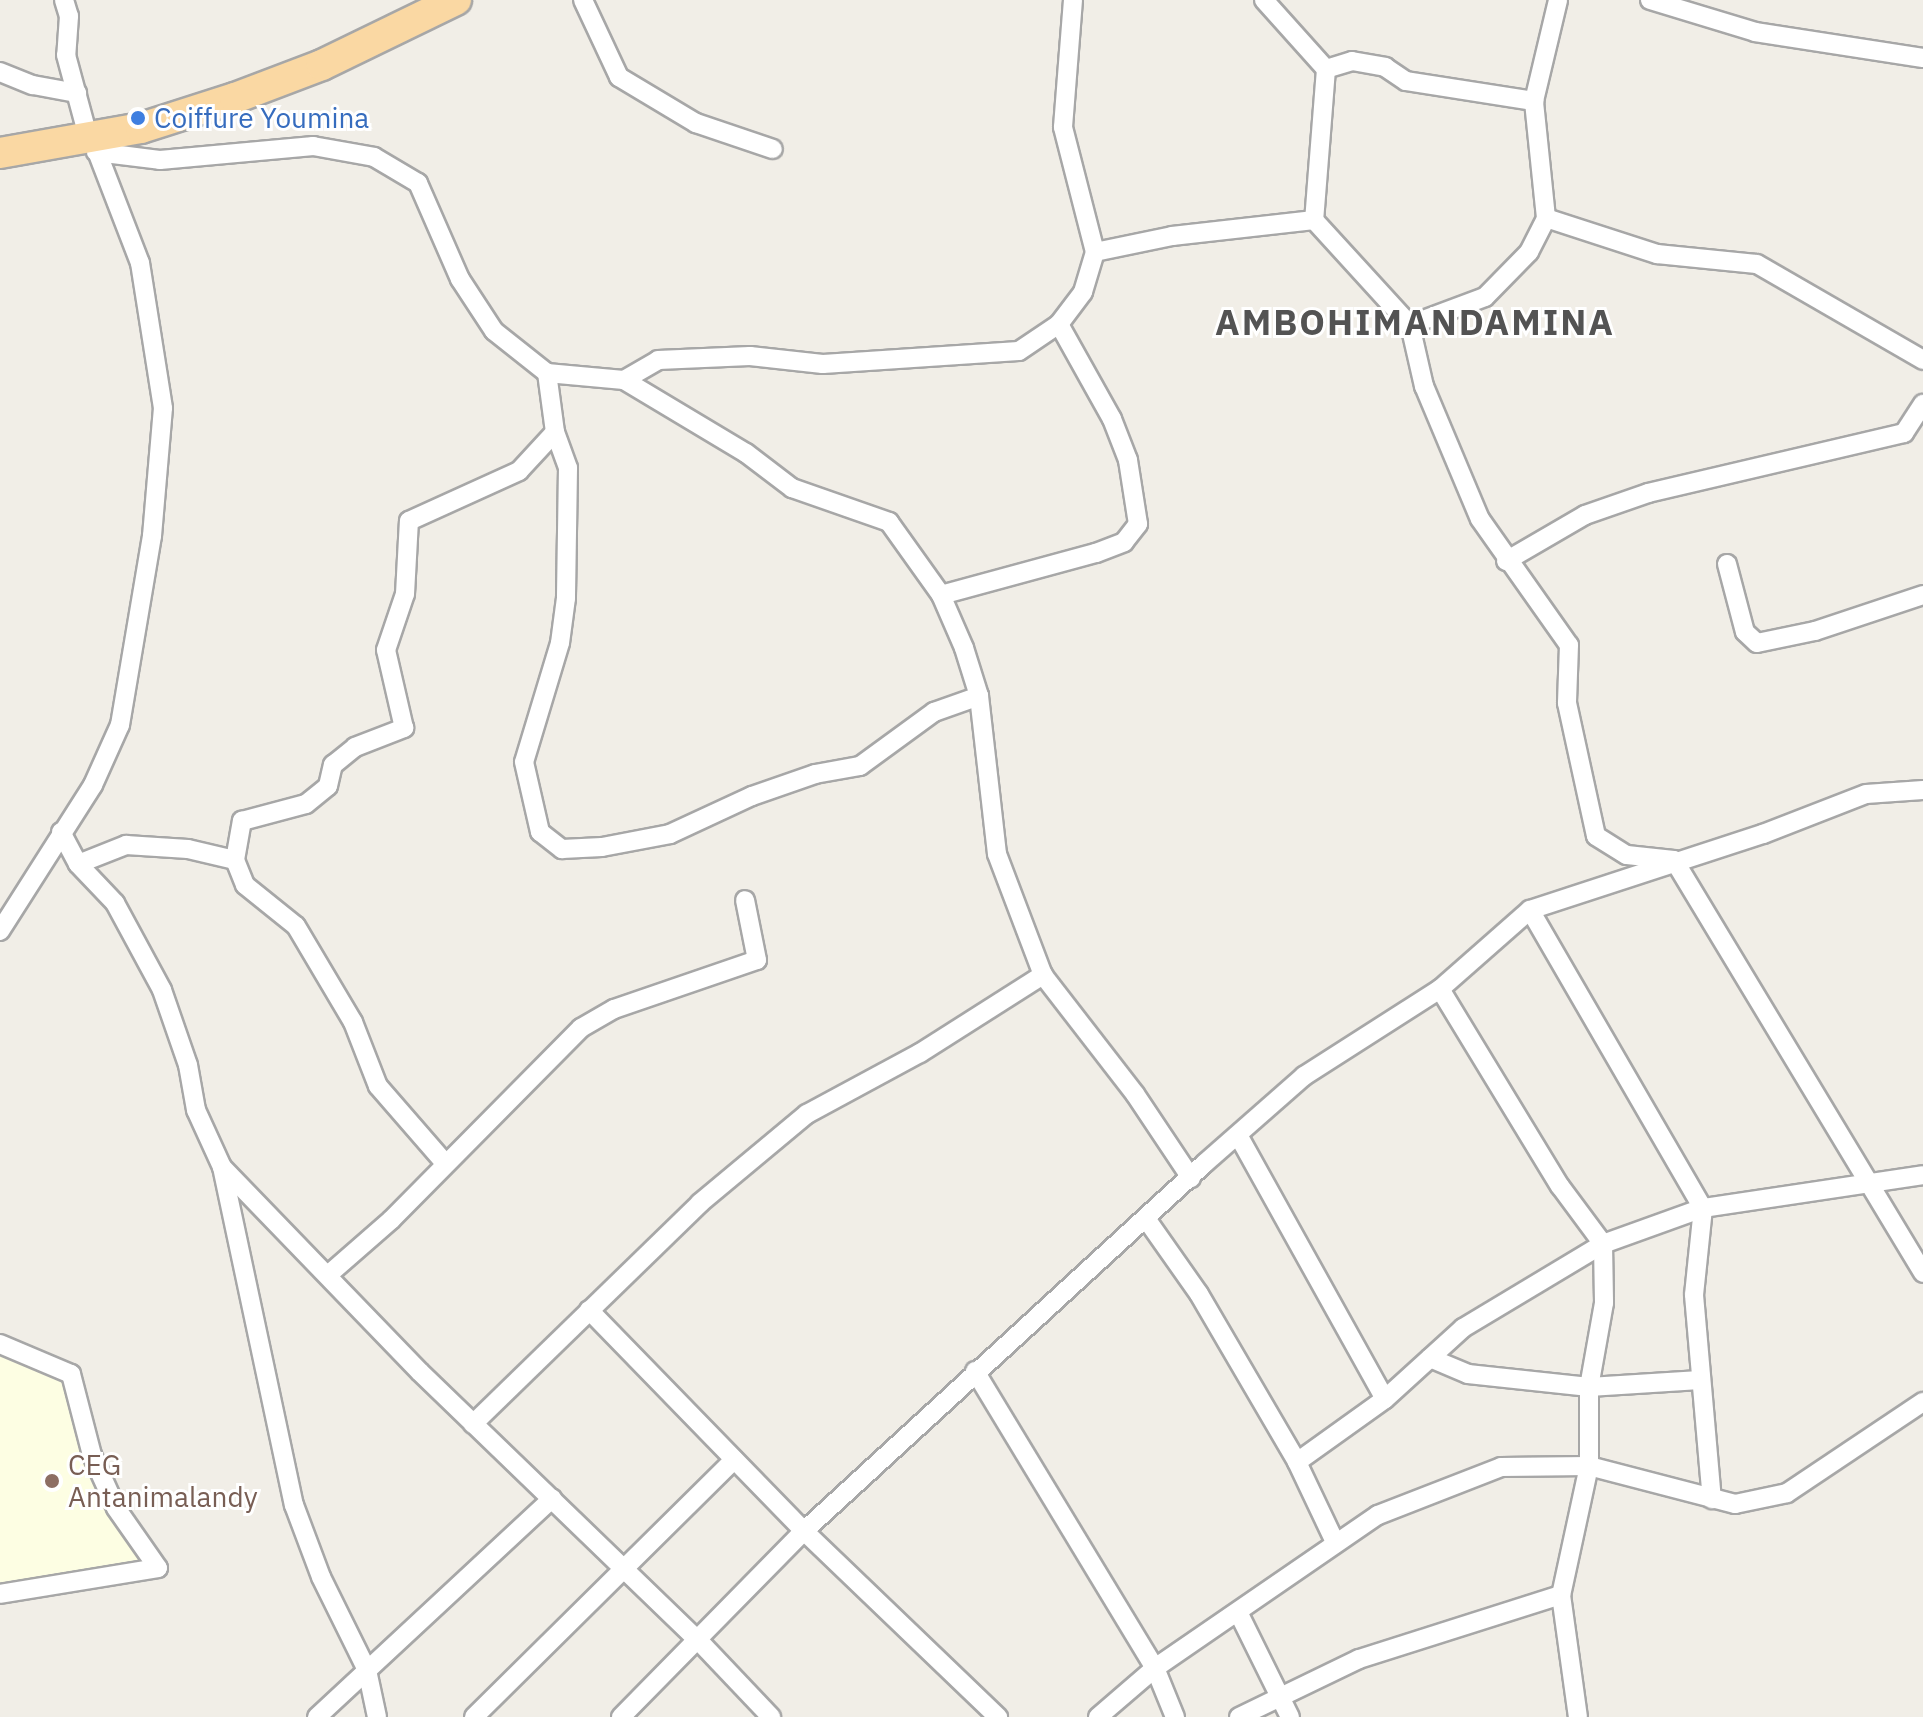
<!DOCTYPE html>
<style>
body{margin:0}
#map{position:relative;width:1923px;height:1717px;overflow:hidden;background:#f1eee7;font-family:"IBM Plex Sans",sans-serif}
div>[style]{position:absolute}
.education>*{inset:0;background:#fdfee3}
.roads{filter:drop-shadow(2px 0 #a7a7a7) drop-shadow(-2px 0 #a7a7a7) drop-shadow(0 2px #a7a7a7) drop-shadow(0 -2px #a7a7a7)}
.minor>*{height:18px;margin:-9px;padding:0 9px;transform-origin:9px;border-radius:9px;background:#fff}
.primary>*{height:30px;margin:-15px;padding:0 15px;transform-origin:15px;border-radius:15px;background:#fad8a3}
.dots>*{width:22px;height:22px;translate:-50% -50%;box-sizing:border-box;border:4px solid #fff;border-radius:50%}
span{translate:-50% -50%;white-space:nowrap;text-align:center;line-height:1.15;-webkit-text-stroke:6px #fff;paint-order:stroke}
.shop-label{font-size:28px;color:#366cbe}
.left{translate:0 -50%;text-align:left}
.education-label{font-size:28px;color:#785e54}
.district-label{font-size:36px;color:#535353;font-weight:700;letter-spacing:2px}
</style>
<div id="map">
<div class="education">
<i style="clip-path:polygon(0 1344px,71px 1374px,92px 1455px,158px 1568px,0 1594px)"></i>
</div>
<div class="roads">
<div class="minor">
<i style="left:64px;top:0;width:17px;rotate:73deg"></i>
<i style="left:69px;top:16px;width:39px;rotate:94deg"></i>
<i style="left:66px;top:55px;width:88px;rotate:74.9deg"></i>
<i style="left:583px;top:0;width:85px;rotate:64.9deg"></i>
<i style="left:619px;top:77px;width:90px;rotate:30.9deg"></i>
<i style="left:696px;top:123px;width:81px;rotate:18.7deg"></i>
<i style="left:1264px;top:0;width:93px;rotate:48.1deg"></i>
<i style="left:1326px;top:69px;width:151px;rotate:94.5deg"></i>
<i style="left:1314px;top:220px;width:142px;rotate:47.6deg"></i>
<i style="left:1410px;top:325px;width:63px;rotate:77.1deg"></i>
<i style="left:1424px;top:386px;width:144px;rotate:67.2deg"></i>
<i style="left:1480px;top:519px;width:154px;rotate:54.8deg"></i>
<i style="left:1569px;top:645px;width:58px;rotate:92deg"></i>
<i style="left:1567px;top:703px;width:136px;rotate:77.7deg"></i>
<i style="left:1596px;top:836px;width:36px;rotate:32deg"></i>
<i style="left:1627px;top:855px;width:47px;rotate:6.1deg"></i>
<i style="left:1674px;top:860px;width:482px;rotate:58.9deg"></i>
<i style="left:1650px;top:0;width:110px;rotate:16.9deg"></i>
<i style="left:1755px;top:32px;width:170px;rotate:8.8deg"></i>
<i style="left:1326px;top:69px;width:27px;rotate:-17deg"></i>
<i style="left:1352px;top:61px;width:34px;rotate:10deg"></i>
<i style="left:1385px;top:67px;width:25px;rotate:34deg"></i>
<i style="left:1406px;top:81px;width:130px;rotate:8.9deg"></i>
<i style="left:0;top:72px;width:35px;rotate:22deg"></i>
<i style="left:33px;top:85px;width:45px;rotate:10.3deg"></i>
<i style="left:96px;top:152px;width:64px;rotate:7.1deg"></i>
<i style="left:160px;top:160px;width:154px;rotate:-5.2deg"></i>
<i style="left:313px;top:146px;width:62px;rotate:10.2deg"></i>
<i style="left:374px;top:157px;width:51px;rotate:30.6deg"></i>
<i style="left:418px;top:183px;width:105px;rotate:66.4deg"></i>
<i style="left:460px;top:279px;width:62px;rotate:56.8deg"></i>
<i style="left:494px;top:331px;width:68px;rotate:38.4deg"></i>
<i style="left:547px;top:373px;width:77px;rotate:5.2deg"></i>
<i style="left:624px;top:380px;width:142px;rotate:30.9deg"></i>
<i style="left:746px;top:453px;width:58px;rotate:37.3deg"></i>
<i style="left:792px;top:488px;width:103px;rotate:19.3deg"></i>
<i style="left:889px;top:522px;width:90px;rotate:54.5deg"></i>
<i style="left:941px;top:595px;width:58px;rotate:66.5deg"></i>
<i style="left:964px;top:648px;width:50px;rotate:72.6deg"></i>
<i style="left:979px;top:696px;width:159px;rotate:83.5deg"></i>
<i style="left:997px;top:854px;width:129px;rotate:69.2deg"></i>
<i style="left:1043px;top:975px;width:150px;rotate:52.3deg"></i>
<i style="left:1135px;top:1094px;width:101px;rotate:56.3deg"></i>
<i style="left:1546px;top:218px;width:117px;rotate:18deg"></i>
<i style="left:1657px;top:254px;width:100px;rotate:5.7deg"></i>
<i style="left:1757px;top:264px;width:192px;rotate:30deg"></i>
<i style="left:1095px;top:252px;width:79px;rotate:-11.7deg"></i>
<i style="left:1172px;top:236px;width:143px;rotate:-6.4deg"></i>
<i style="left:1410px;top:325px;width:80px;rotate:-20.5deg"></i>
<i style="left:1485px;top:297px;width:63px;rotate:-45.6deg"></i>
<i style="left:1529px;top:252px;width:38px;rotate:-63deg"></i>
<i style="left:1546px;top:218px;width:118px;rotate:-95.9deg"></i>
<i style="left:1534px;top:101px;width:104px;rotate:-76.6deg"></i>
<i style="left:624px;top:380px;width:39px;rotate:-30deg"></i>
<i style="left:658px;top:360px;width:92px;rotate:-2.5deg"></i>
<i style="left:750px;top:356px;width:73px;rotate:6.3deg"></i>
<i style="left:823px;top:364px;width:196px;rotate:-3.8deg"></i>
<i style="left:1019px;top:351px;width:48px;rotate:-34deg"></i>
<i style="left:1059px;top:324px;width:40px;rotate:-53deg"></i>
<i style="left:1083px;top:292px;width:42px;rotate:-73.3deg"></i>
<i style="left:1095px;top:252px;width:129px;rotate:-104.4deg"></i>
<i style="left:1063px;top:127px;width:127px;rotate:-85.5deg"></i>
<i style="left:555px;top:432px;width:38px;rotate:70deg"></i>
<i style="left:568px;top:468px;width:130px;rotate:90.9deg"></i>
<i style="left:566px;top:598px;width:45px;rotate:97.6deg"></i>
<i style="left:560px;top:643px;width:124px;rotate:106.8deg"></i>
<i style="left:524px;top:762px;width:72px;rotate:77.1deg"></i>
<i style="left:540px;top:832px;width:28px;rotate:38deg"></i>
<i style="left:562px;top:849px;width:40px;rotate:-2.9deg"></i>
<i style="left:602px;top:847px;width:69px;rotate:-10.8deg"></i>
<i style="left:670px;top:834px;width:90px;rotate:-24.9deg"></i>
<i style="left:752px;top:796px;width:67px;rotate:-19.2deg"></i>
<i style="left:815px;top:774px;width:46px;rotate:-10.1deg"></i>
<i style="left:860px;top:766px;width:92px;rotate:-36.1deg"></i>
<i style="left:934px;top:712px;width:48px;rotate:-19.6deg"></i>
<i style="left:1506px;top:561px;width:91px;rotate:-30.2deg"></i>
<i style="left:1585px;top:515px;width:67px;rotate:-19.2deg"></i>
<i style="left:1648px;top:493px;width:263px;rotate:-13.2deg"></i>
<i style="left:1904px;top:433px;width:35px;rotate:-57deg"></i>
<i style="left:1727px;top:564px;width:70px;rotate:75.2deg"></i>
<i style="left:1745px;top:632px;width:16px;rotate:43deg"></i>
<i style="left:1757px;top:643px;width:59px;rotate:-11.7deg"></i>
<i style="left:1815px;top:631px;width:114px;rotate:-18.4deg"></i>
<i style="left:941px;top:595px;width:161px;rotate:-15.2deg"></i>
<i style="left:1096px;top:553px;width:30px;rotate:-21deg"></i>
<i style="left:1124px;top:542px;width:23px;rotate:-52deg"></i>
<i style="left:1138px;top:524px;width:65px;rotate:-98.9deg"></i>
<i style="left:1128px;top:460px;width:44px;rotate:-111.3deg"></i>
<i style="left:1112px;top:419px;width:109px;rotate:-119.2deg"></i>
<i style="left:61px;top:832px;width:36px;rotate:62deg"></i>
<i style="left:78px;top:864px;width:54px;rotate:46.5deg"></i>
<i style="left:115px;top:903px;width:99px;rotate:61.6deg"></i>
<i style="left:162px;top:990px;width:79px;rotate:70.9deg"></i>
<i style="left:188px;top:1065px;width:46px;rotate:79.9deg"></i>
<i style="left:196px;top:1110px;width:63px;rotate:65.5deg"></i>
<i style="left:222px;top:1167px;width:285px;rotate:46deg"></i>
<i style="left:420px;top:1372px;width:388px;rotate:44deg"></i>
<i style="left:699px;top:1641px;width:105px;rotate:46.5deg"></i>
<i style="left:235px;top:860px;width:40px;rotate:-80deg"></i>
<i style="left:242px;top:821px;width:66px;rotate:-14.9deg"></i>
<i style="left:306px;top:804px;width:28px;rotate:-39deg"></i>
<i style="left:328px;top:786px;width:22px;rotate:-77deg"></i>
<i style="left:333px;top:765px;width:28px;rotate:-39deg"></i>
<i style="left:355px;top:747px;width:53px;rotate:-21.2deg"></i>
<i style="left:404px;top:728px;width:80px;rotate:-103deg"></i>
<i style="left:386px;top:650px;width:59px;rotate:-71.3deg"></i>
<i style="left:405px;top:594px;width:73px;rotate:-86.9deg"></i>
<i style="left:409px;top:521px;width:121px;rotate:-24.4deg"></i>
<i style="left:519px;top:471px;width:53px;rotate:-47.3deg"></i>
<i style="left:555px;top:432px;width:60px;rotate:-97.7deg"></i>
<i style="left:78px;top:864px;width:52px;rotate:-21.6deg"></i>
<i style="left:126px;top:845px;width:62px;rotate:3.7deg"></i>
<i style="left:188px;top:849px;width:48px;rotate:13.2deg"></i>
<i style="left:235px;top:860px;width:27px;rotate:68deg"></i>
<i style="left:245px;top:885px;width:65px;rotate:38.8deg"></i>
<i style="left:296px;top:926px;width:112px;rotate:59.3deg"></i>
<i style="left:353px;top:1022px;width:69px;rotate:68.7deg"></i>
<i style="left:378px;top:1086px;width:102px;rotate:49deg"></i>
<i style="left:1530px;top:910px;width:345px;rotate:59.9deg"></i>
<i style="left:1703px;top:1208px;width:87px;rotate:95.9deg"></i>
<i style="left:1694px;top:1295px;width:205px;rotate:85deg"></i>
<i style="left:0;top:931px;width:173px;rotate:-57.5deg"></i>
<i style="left:93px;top:785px;width:66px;rotate:-65.8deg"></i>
<i style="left:120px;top:725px;width:192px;rotate:-80.4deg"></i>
<i style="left:152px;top:536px;width:128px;rotate:-85.1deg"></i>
<i style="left:163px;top:408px;width:147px;rotate:-99deg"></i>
<i style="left:140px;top:263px;width:128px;rotate:-111.1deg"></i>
<i style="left:1440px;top:989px;width:231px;rotate:58.7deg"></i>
<i style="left:1560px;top:1186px;width:72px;rotate:53.4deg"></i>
<i style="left:1603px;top:1244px;width:59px;rotate:89deg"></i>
<i style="left:1604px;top:1303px;width:85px;rotate:100.1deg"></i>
<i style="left:1589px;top:1387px;width:79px;rotate:90deg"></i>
<i style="left:1589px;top:1466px;width:132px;rotate:102.2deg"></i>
<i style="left:1561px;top:1595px;width:123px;rotate:82.1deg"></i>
<i style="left:1238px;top:1135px;width:302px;rotate:60.9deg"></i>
<i style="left:222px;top:1167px;width:346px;rotate:78deg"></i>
<i style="left:294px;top:1505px;width:77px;rotate:69.4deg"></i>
<i style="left:321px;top:1577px;width:104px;rotate:63.7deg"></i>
<i style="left:367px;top:1670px;width:48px;rotate:78deg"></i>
<i style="left:1147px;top:1220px;width:90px;rotate:54.9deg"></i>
<i style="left:1199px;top:1294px;width:194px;rotate:59.7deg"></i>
<i style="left:1297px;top:1462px;width:89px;rotate:64.6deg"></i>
<i style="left:328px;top:1275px;width:84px;rotate:-41.1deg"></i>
<i style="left:391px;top:1220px;width:270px;rotate:-45.3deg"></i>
<i style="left:581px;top:1028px;width:38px;rotate:-30deg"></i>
<i style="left:614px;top:1009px;width:151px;rotate:-18.9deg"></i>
<i style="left:757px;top:960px;width:61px;rotate:-101.3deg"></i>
<i style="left:589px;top:1310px;width:308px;rotate:45.8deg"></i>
<i style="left:804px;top:1531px;width:269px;rotate:43.8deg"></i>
<i style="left:0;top:1344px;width:77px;rotate:22.9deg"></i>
<i style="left:71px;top:1374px;width:84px;rotate:75.5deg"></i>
<i style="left:92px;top:1455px;width:58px;rotate:65.6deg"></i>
<i style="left:116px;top:1508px;width:73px;rotate:55deg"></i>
<i style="left:158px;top:1568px;width:160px;rotate:170.7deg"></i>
<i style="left:1430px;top:1358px;width:41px;rotate:22.8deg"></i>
<i style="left:1468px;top:1374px;width:122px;rotate:6.1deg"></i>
<i style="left:1589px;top:1387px;width:111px;rotate:-3.6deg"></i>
<i style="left:975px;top:1371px;width:347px;rotate:58.8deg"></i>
<i style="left:1155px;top:1668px;width:53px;rotate:67.8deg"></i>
<i style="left:473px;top:1424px;width:317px;rotate:-44.2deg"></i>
<i style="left:700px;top:1203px;width:139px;rotate:-39.8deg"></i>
<i style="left:807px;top:1114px;width:128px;rotate:-28.4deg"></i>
<i style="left:920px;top:1053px;width:146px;rotate:-32.4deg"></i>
<i style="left:1297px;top:1462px;width:108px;rotate:-35.6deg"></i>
<i style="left:1385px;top:1399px;width:105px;rotate:-42.3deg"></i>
<i style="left:1463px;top:1328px;width:163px;rotate:-31deg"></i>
<i style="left:1603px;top:1244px;width:106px;rotate:-19.8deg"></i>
<i style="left:1703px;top:1208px;width:222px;rotate:-8.5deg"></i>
<i style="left:1239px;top:1614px;width:115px;rotate:63.7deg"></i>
<i style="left:317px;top:1717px;width:321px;rotate:-42.9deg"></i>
<i style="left:474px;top:1717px;width:366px;rotate:-44.7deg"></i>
<i style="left:621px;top:1717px;width:261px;rotate:-45.5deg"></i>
<i style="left:804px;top:1531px;width:544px;rotate:-42.54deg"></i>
<i style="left:1205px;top:1163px;width:132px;rotate:-41.3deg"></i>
<i style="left:1304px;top:1076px;width:161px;rotate:-32.6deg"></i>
<i style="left:1440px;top:989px;width:120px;rotate:-41.3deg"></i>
<i style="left:1530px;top:910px;width:245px;rotate:-18.1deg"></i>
<i style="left:1763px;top:834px;width:110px;rotate:-21.2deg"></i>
<i style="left:1866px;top:794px;width:57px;rotate:-4deg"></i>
<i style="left:1098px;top:1717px;width:75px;rotate:-40.7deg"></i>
<i style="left:1155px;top:1668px;width:270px;rotate:-34.5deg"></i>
<i style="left:1378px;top:1515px;width:132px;rotate:-21.3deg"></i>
<i style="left:1501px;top:1467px;width:88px;rotate:-0.7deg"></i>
<i style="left:1589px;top:1466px;width:151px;rotate:14.6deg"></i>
<i style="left:1735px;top:1504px;width:53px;rotate:-11.9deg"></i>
<i style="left:1787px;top:1493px;width:164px;rotate:-33.8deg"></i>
<i style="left:1239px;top:1717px;width:133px;rotate:-25.8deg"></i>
<i style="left:1359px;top:1659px;width:212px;rotate:-17.6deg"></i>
</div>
<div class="primary">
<i style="left:0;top:153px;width:143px;rotate:-10.1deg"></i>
<i style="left:141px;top:128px;width:99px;rotate:-17.7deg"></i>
<i style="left:235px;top:98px;width:93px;rotate:-20.8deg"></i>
<i style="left:322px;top:65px;width:149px;rotate:-25.9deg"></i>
</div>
</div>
<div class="dots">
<i style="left:138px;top:118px;background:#3f7fe0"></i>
<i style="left:52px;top:1481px;background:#8d6e63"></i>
</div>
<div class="shop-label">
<span class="left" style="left:154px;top:118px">Coiffure Youmina</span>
</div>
<div class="education-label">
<span class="left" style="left:68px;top:1481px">CEG<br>Antanimalandy</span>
</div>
<div class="district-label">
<span style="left:1415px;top:322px">AMBOHIMANDAMINA</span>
</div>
</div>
